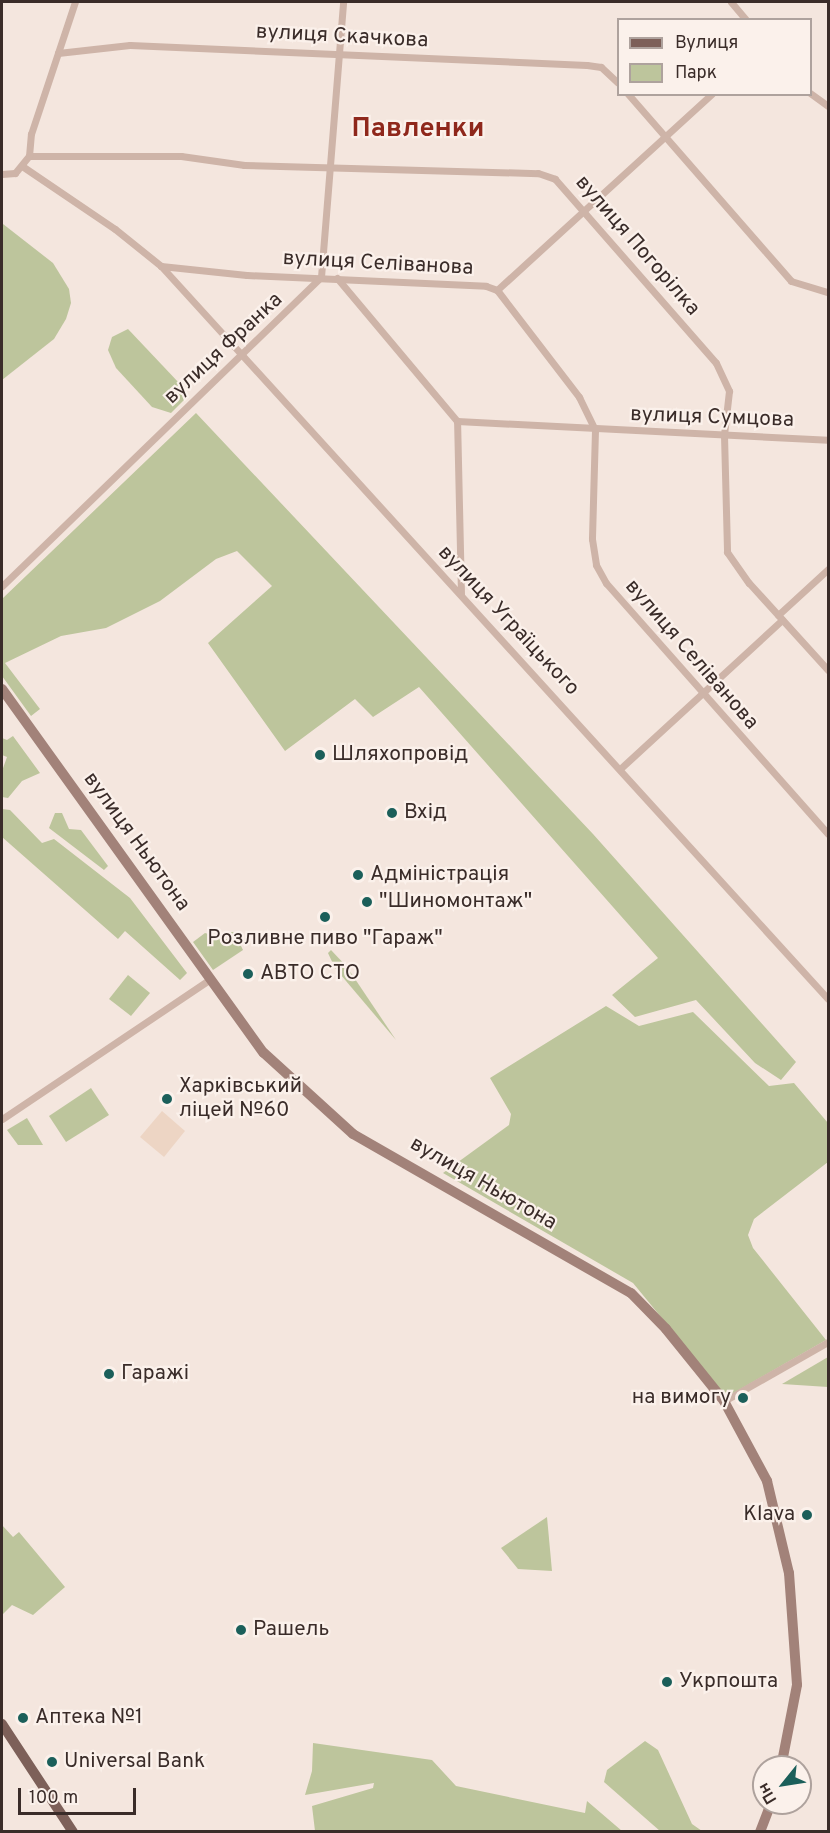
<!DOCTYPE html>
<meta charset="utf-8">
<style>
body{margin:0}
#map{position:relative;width:830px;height:1833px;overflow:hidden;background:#f4e6de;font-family:Overpass,sans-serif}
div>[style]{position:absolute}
.green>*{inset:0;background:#bdc59c}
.plaza>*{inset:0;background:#edd5c4}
.street>*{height:7px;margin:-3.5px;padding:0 3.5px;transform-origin:3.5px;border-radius:3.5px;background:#ceb4a8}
.secondary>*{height:10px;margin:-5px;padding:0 5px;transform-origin:5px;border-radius:5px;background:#a28279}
.primary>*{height:10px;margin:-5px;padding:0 5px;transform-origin:5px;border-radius:5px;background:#7d6059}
.dots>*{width:16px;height:16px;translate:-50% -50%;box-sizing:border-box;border:3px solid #fbf1eb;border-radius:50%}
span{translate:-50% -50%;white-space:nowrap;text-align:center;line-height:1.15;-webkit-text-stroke:4.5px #fbf1eb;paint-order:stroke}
.street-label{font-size:21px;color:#3a2c29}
.poi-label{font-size:21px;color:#3a2c29}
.left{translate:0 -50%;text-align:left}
.right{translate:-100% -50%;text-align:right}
.district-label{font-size:27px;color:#8f281c;font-weight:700}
.frame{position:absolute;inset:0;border:3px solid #3a2c29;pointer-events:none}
.legend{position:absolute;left:617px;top:18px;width:195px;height:78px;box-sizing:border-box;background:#fbf1eb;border:2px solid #aea29d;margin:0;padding:8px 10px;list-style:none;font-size:18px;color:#3a2c29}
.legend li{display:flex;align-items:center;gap:12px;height:30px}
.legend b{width:30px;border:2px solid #aea29d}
.north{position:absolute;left:752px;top:1755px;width:60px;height:60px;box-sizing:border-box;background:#fbf1eb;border:2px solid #aea29d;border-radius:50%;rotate:240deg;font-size:16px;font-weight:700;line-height:24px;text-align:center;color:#3a2c29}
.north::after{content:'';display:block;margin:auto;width:21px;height:27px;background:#1b5f5a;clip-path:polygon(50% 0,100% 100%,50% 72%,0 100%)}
.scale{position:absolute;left:18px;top:1788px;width:118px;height:27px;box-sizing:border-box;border:3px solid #3a2c29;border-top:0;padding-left:8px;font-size:18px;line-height:21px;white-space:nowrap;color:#3a2c29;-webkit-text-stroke:4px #fbf1eb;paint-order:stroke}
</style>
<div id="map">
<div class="green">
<i style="clip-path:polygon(3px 224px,53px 263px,69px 289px,71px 303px,66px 319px,54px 339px,2px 380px)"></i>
<i style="clip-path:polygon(128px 329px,180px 384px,186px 398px,171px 413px,152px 407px,116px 368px,108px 350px,112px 337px)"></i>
<i style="clip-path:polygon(196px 413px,593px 834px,796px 1062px,781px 1080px,755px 1063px,696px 1000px,635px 1017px,612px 995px,658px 958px,419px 687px,373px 717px,355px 699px,285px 751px,208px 643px,272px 586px,237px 551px,216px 559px,160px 601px,106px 628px,61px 636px,5px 663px,40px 709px,31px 716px,2px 676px,2px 599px)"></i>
<i style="clip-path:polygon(13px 736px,40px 773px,22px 781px,8px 798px,2px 797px,2px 771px,7px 757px,2px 755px,2px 738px,7px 740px)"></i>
<i style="clip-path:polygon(2px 809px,10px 810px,42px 843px,54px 839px,130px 898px,187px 973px,180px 980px,125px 931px,118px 939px,2px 837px)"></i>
<i style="clip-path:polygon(55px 813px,62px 813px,69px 829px,81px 830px,108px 866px,104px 870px,49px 828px)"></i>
<i style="clip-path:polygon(229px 932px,234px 932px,243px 950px,213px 970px,193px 942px,205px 933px,229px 940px)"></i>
<i style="clip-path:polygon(331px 950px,347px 967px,396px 1040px,335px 968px,328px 953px)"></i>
<i style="clip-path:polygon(128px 975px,150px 993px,131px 1016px,109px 999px)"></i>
<i style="clip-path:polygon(606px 1006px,639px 1026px,693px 1012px,769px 1086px,794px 1083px,828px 1123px,828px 1162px,754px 1219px,748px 1235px,753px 1248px,826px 1340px,730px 1395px,721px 1390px,633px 1283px,443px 1173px,509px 1125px,511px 1114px,490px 1078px)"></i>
<i style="clip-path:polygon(91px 1088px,109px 1115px,66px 1142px,49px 1116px)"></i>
<i style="clip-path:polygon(27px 1118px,43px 1145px,18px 1145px,7px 1130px)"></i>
<i style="clip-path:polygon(828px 1357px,828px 1387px,782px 1384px)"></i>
<i style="clip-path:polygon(547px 1517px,552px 1571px,518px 1569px,501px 1548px)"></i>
<i style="clip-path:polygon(2px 1525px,13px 1537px,19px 1532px,65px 1587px,33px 1615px,12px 1605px,2px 1615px)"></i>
<i style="clip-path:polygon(645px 1741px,658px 1750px,692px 1824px,702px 1831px,660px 1831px,604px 1782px,607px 1770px)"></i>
<i style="clip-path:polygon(313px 1743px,432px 1760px,456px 1786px,585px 1813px,587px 1801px,622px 1831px,315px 1831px,312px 1806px,373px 1788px,374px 1783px,305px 1795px,312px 1771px)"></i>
</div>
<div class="plaza">
<i style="clip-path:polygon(162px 1111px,185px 1131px,164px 1157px,140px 1137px)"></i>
</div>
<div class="street">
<i style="left:731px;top:2px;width:23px;rotate:50deg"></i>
<i style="left:58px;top:53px;width:72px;rotate:-6.3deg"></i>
<i style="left:130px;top:45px;width:457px;rotate:2.5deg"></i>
<i style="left:587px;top:65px;width:14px;rotate:8deg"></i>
<i style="left:601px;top:67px;width:23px;rotate:43deg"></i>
<i style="left:810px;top:93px;width:22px;rotate:36deg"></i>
<i style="left:628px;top:94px;width:248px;rotate:48.9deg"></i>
<i style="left:791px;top:281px;width:39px;rotate:17deg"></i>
<i style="left:29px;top:156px;width:152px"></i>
<i style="left:181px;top:156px;width:64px;rotate:8.1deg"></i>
<i style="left:244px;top:165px;width:294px;rotate:1.6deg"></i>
<i style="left:538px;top:173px;width:18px;rotate:19deg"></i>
<i style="left:555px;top:179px;width:244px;rotate:48.8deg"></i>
<i style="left:716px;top:363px;width:31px;rotate:65deg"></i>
<i style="left:729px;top:391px;width:44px;rotate:96.5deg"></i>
<i style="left:724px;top:435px;width:117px;rotate:88.5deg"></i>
<i style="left:727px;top:552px;width:38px;rotate:55deg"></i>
<i style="left:749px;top:583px;width:118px;rotate:47.8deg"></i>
<i style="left:22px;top:166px;width:112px;rotate:34.1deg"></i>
<i style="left:115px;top:229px;width:59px;rotate:38.8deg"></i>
<i style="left:161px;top:266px;width:86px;rotate:6deg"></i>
<i style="left:247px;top:275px;width:239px;rotate:2.6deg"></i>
<i style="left:486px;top:286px;width:12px;rotate:20deg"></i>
<i style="left:497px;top:290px;width:135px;rotate:52.5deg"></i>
<i style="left:579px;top:397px;width:37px;rotate:64deg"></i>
<i style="left:595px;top:430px;width:109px;rotate:91.6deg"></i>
<i style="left:592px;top:539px;width:26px;rotate:81deg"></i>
<i style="left:596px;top:565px;width:21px;rotate:61deg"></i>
<i style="left:606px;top:583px;width:335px;rotate:48.5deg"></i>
<i style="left:2px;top:174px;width:13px;rotate:-4deg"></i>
<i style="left:15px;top:173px;width:22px;rotate:-51deg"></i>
<i style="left:29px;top:156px;width:22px;rotate:-85deg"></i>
<i style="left:31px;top:134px;width:139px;rotate:-71.6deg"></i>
<i style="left:161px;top:266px;width:991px;rotate:47.7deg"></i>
<i style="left:337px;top:278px;width:187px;rotate:50deg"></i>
<i style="left:497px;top:290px;width:291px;rotate:-42.4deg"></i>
<i style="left:2px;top:586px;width:444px;rotate:-44.1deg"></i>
<i style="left:321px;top:277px;width:276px;rotate:-85.4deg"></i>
<i style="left:461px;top:594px;width:173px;rotate:-91.3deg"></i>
<i style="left:457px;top:421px;width:371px;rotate:2.9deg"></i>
<i style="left:778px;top:615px;width:68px;rotate:-42.6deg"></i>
<i style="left:621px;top:768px;width:219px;rotate:-42.6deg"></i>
<i style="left:2px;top:1119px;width:251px;rotate:-33.9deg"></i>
<i style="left:724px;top:1401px;width:120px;rotate:-29.6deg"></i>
</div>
<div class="secondary">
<i style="left:2px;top:689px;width:448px;rotate:54.3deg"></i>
<i style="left:264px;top:1053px;width:120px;rotate:42.3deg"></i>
<i style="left:353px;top:1134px;width:320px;rotate:29.8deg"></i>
<i style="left:631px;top:1293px;width:50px;rotate:45.8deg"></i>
<i style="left:666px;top:1329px;width:92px;rotate:51.1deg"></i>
<i style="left:724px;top:1401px;width:91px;rotate:61.7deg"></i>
<i style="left:767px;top:1481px;width:95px;rotate:76.6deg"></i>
<i style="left:789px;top:1573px;width:112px;rotate:85.9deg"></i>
<i style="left:797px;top:1685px;width:84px;rotate:101deg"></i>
<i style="left:760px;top:1832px;width:31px;rotate:-69deg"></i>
</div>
<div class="primary">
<i style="left:2px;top:1724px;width:129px;rotate:56.7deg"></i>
</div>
<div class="dots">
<i style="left:320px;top:755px;background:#1b5f5a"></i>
<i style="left:392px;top:813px;background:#1b5f5a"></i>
<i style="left:358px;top:875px;background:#1b5f5a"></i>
<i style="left:367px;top:902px;background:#1b5f5a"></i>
<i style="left:325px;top:917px;background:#1b5f5a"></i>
<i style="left:248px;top:974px;background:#1b5f5a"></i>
<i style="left:167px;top:1099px;background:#1b5f5a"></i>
<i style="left:109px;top:1374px;background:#1b5f5a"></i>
<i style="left:743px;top:1398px;background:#1b5f5a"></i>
<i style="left:807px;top:1515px;background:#1b5f5a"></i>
<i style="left:241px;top:1630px;background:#1b5f5a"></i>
<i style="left:667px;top:1682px;background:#1b5f5a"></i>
<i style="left:23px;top:1718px;background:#1b5f5a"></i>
<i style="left:52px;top:1762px;background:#1b5f5a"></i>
</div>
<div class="street-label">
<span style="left:342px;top:37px;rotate:3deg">вулиця Скачкова</span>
<span style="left:637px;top:246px;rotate:49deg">вулиця Погорілка</span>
<span style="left:378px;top:264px;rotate:3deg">вулиця Селіванова</span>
<span style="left:224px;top:349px;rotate:-43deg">вулиця Франка</span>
<span style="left:712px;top:418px;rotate:2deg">вулиця Сумцова</span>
<span style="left:508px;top:621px;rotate:47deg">вулиця Уграїцького</span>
<span style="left:691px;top:655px;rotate:49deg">вулиця Селіванова</span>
<span style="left:136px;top:842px;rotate:54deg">вулиця Ньютона</span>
<span style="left:483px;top:1184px;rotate:30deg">вулиця Ньютона</span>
</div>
<div class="poi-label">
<span class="left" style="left:332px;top:755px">Шляхопровід</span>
<span class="left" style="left:404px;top:813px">Вхід</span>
<span class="left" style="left:370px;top:875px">Адміністрація</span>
<span class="left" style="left:379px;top:902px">"Шиномонтаж"</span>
<span style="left:325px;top:939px">Розливне пиво "Гараж"</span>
<span class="left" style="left:260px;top:974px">АВТО СТО</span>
<span class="left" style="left:179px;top:1099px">Харківський<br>ліцей №60</span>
<span class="left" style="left:121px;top:1374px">Гаражі</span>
<span class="right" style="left:731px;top:1398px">на вимогу</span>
<span class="right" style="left:795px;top:1515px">Klava</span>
<span class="left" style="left:253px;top:1630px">Рашель</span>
<span class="left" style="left:679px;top:1682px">Укрпошта</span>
<span class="left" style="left:35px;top:1718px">Аптека №1</span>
<span class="left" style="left:64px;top:1762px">Universal Bank</span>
</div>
<div class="district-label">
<span style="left:418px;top:130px">Павленки</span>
</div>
<div class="frame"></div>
<ul class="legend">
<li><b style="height:8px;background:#7d6059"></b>Вулиця</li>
<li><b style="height:16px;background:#bdc59c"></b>Парк</li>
</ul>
<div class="north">Пн</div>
<div class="scale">100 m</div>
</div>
